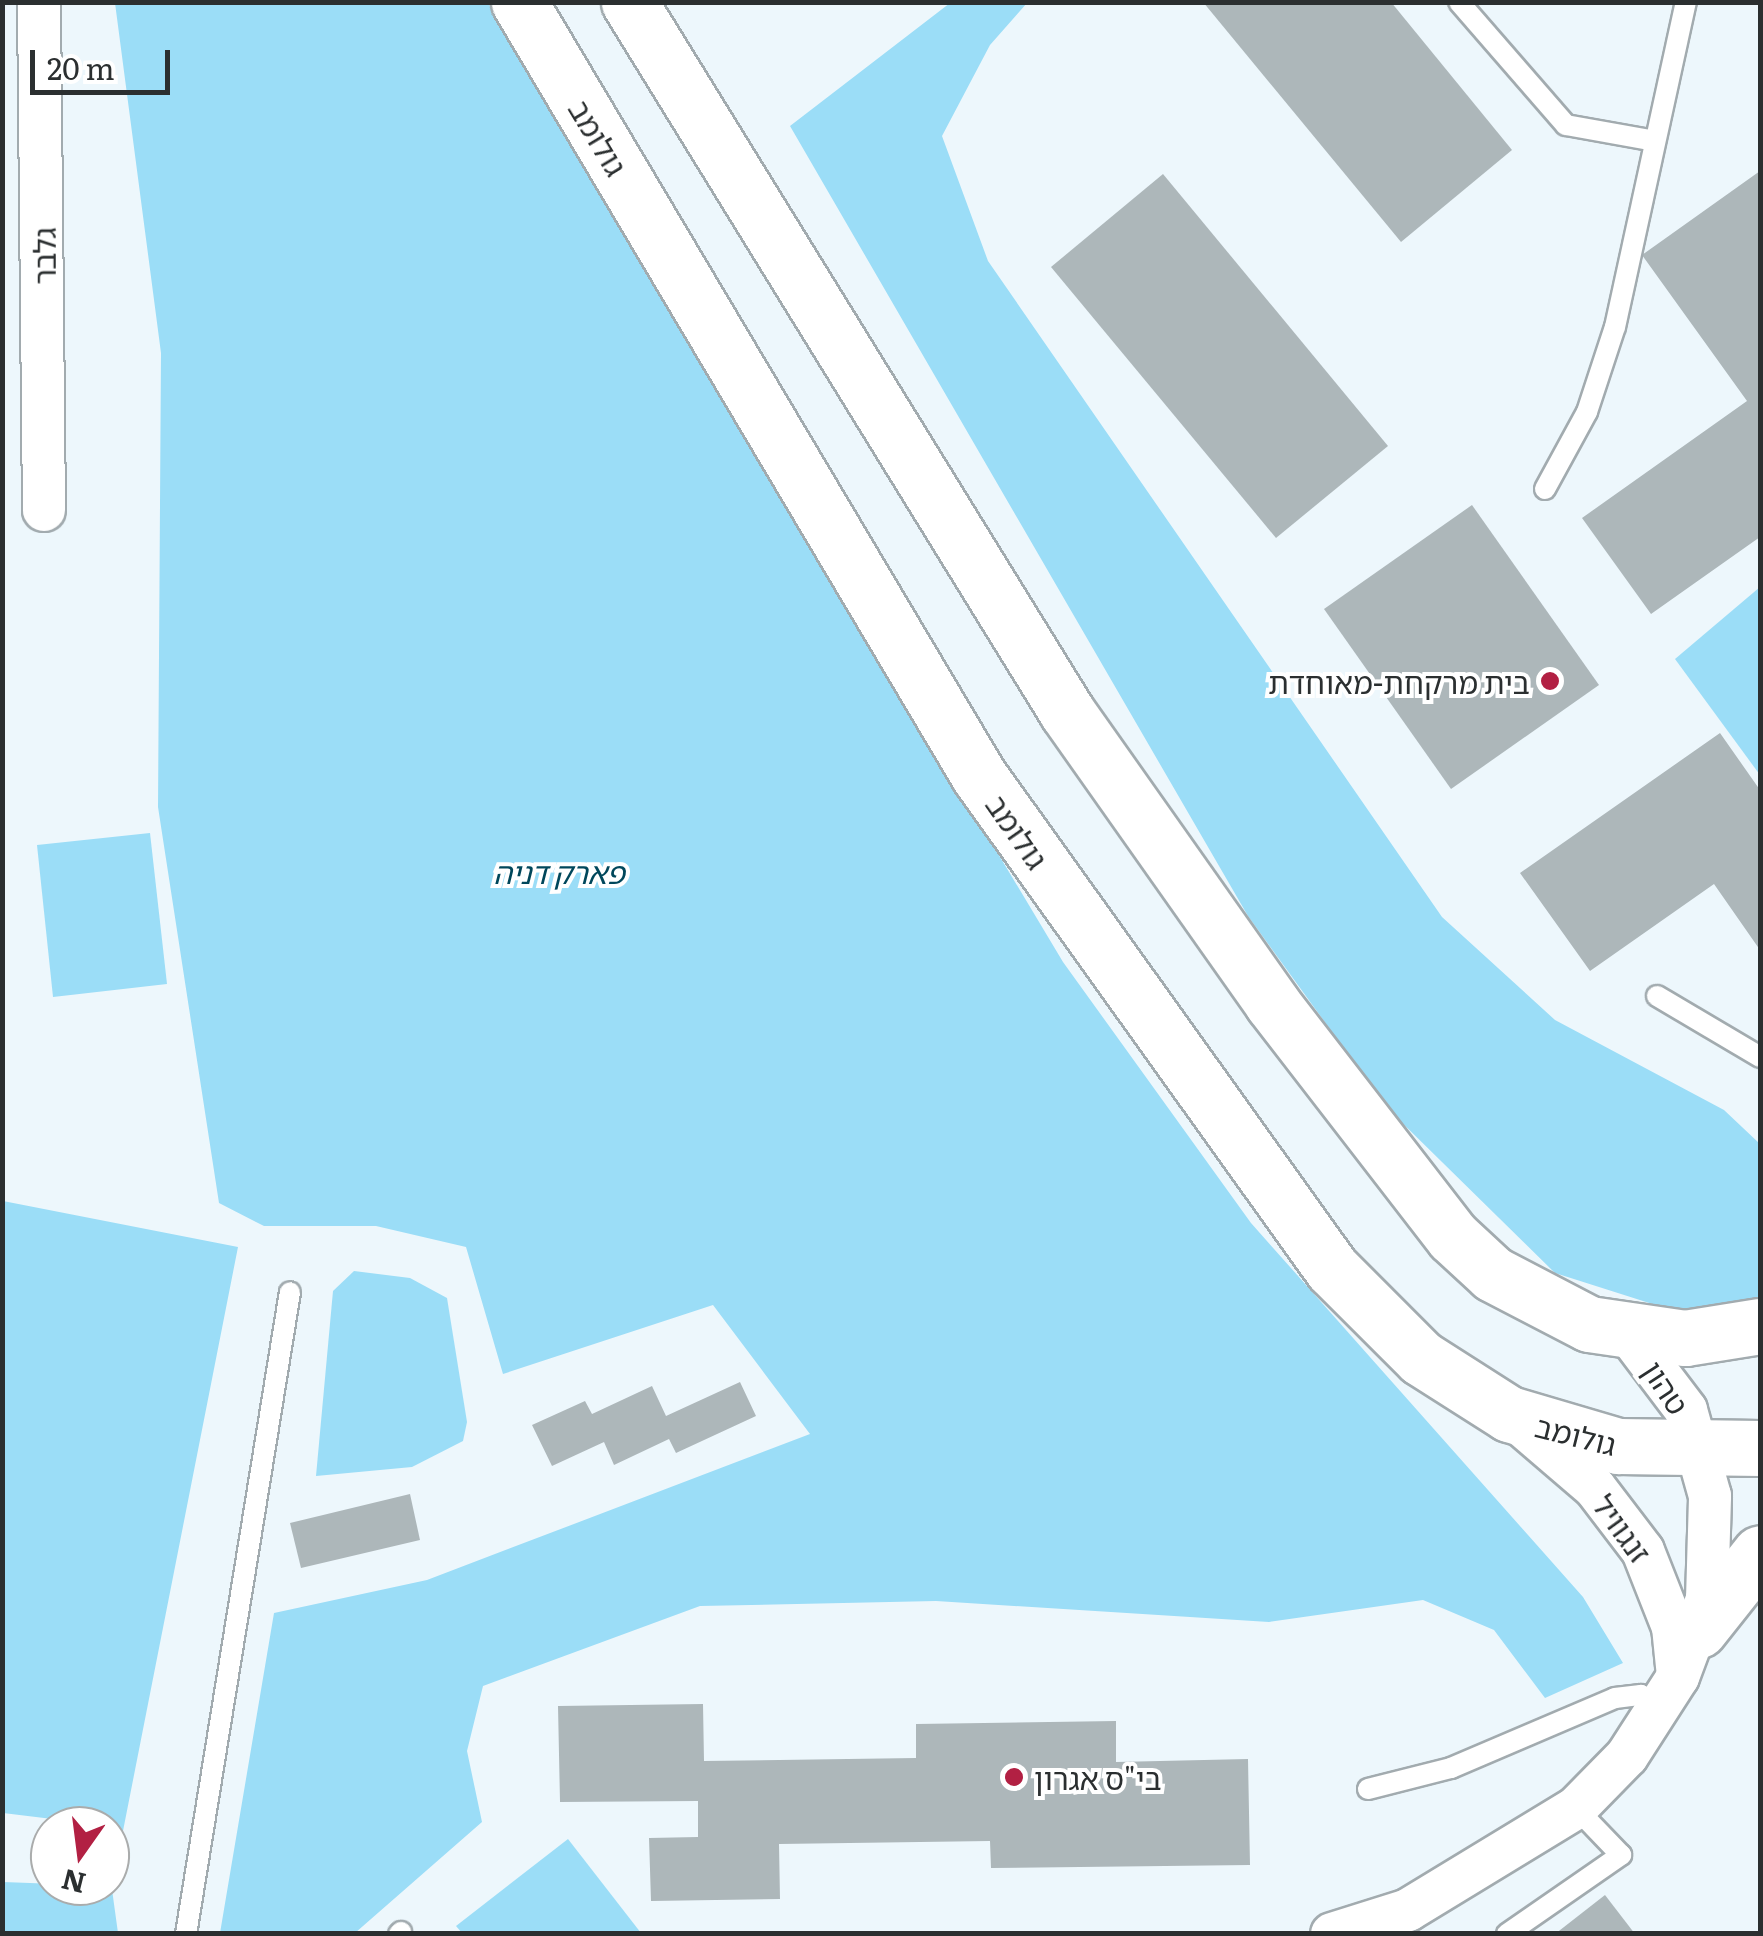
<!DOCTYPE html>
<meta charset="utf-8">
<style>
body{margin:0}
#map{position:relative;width:1763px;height:1936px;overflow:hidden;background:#edf7fc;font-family:Literata,"Noto Sans Hebrew",serif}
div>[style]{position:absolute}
.green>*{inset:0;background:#9bddf7}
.building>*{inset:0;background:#adb7ba}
.roads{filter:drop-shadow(2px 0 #a2abaf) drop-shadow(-2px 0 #a2abaf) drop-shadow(0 2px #a2abaf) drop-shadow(0 -2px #a2abaf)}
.lane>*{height:20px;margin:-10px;padding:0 10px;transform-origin:10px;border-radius:10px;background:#fff}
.street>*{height:42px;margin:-21px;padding:0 21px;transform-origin:21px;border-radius:21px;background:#fff}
.secondary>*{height:55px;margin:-27.5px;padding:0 27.5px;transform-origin:27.5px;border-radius:27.5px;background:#fff}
.dots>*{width:28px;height:28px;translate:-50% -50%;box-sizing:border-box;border:5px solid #fff;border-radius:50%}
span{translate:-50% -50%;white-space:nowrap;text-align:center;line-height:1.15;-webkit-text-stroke:8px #fff;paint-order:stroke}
.street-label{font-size:30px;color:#2b2f30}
.poi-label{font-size:30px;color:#2b2f30}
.right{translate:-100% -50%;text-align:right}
.left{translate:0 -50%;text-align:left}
.park-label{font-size:30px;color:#00475b;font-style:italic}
.frame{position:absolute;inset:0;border:5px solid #2b2f30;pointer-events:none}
.north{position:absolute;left:30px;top:1806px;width:100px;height:100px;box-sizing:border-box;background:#fff;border:2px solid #aaacac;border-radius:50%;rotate:194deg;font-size:28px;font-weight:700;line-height:40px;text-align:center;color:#2b2f30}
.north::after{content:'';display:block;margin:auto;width:35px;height:45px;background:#b22043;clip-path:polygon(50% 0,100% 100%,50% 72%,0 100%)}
.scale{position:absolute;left:30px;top:50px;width:140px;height:45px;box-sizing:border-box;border:5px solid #2b2f30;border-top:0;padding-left:12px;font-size:30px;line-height:35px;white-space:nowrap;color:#2b2f30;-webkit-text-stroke:8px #fff;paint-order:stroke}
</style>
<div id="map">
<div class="green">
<i style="clip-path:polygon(115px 3px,488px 3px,1063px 962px,1251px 1223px,1583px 1597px,1623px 1663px,1545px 1698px,1494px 1630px,1423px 1600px,1269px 1622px,936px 1601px,700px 1606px,483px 1686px,467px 1751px,482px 1822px,355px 1933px,220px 1933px,274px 1613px,427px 1580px,810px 1434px,713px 1305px,503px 1374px,466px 1247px,376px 1226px,264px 1226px,219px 1203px,158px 807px,161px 353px)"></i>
<i style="clip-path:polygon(950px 3px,1027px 3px,990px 45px,942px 136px,988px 261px,1442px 917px,1555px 1020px,1724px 1110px,1760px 1144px,1760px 1300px,1687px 1315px,1555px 1273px,1387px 1108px,1248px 916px,790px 126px)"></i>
<i style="clip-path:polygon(1760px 587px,1760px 775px,1675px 659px)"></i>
<i style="clip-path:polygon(150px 833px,167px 984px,53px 997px,37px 845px)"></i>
<i style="clip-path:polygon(3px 1201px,238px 1247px,122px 1836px,110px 1826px,3px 1813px)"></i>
<i style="clip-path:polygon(354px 1271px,410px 1278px,447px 1298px,467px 1422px,463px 1441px,412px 1467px,316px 1476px,333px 1291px)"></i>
<i style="clip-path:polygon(568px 1839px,641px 1933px,462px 1933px,456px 1926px)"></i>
<i style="clip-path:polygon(110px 1875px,118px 1933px,3px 1933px,3px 1882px,110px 1886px)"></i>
</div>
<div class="building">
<i style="clip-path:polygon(1203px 2px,1391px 2px,1512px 150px,1401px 242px)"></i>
<i style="clip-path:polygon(1760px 171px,1760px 537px,1651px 614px,1582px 518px,1747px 401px,1642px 255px)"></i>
<i style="clip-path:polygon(1163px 174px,1388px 446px,1276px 538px,1051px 267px)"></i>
<i style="clip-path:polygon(1472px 505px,1599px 685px,1451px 789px,1324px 609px)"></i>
<i style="clip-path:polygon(1720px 733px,1760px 790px,1760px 950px,1714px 884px,1590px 971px,1520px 873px)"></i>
<i style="clip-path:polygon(740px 1382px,756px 1416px,676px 1453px,669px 1439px,614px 1465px,604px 1442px,552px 1466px,532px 1425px,585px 1401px,592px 1414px,652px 1386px,666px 1416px)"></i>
<i style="clip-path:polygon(410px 1494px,420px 1540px,301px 1568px,290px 1523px)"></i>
<i style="clip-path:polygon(703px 1704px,704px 1761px,916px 1758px,916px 1724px,1116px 1721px,1116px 1762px,1248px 1759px,1250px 1865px,991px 1868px,990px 1841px,779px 1844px,780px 1899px,651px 1901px,649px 1838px,698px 1837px,698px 1801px,560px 1802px,558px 1706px)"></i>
<i style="clip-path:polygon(1605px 1895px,1635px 1934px,1555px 1934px)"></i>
</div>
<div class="roads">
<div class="lane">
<i style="left:1459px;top:2px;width:163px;rotate:49deg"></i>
<i style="left:1566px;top:125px;width:90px;rotate:10.2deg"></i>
<i style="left:1545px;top:489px;width:88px;rotate:-61.4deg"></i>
<i style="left:1587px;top:412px;width:89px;rotate:-71.8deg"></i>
<i style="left:1615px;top:327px;width:333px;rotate:-77.7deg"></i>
<i style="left:1657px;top:996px;width:120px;rotate:30.6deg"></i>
<i style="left:1368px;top:1789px;width:86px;rotate:-14.2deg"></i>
<i style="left:1451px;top:1768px;width:178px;rotate:-23.1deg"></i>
<i style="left:1615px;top:1698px;width:26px;rotate:-7deg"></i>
<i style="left:1641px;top:1695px;width:24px;rotate:42deg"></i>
<i style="left:186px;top:1934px;width:650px;rotate:-80.8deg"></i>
<i style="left:399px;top:1934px;width:3px;rotate:-45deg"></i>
<i style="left:1507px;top:1934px;width:139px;rotate:-34.7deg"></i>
<i style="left:1621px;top:1855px;width:65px;rotate:-133.8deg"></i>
</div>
<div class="street">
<i style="left:39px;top:2px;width:508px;rotate:89.44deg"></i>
<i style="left:1517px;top:1421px;width:103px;rotate:40.7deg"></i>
<i style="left:1595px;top:1488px;width:79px;rotate:52.7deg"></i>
<i style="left:1643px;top:1551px;width:82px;rotate:68.5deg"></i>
<i style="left:1673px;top:1627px;width:49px;rotate:84.2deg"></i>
<i style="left:1332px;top:1934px;width:80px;rotate:-17.5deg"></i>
<i style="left:1408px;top:1910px;width:197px;rotate:-31.3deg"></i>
<i style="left:1576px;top:1808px;width:73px;rotate:-45.6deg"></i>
<i style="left:1627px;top:1756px;width:94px;rotate:-57.2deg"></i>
<i style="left:1678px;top:1677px;width:83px;rotate:-69.6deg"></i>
<i style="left:1707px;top:1599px;width:103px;rotate:-88.3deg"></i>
<i style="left:1710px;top:1496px;width:89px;rotate:-105.6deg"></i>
<i style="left:1686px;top:1410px;width:93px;rotate:-127.1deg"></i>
</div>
<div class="secondary">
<i style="left:519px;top:2px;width:900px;rotate:59.28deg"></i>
<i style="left:979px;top:776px;width:606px;rotate:54.4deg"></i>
<i style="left:1332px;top:1269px;width:126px;rotate:45deg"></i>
<i style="left:1421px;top:1358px;width:104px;rotate:32.5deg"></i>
<i style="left:1509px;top:1414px;width:114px;rotate:16.4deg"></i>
<i style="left:1618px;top:1446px;width:142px;rotate:0.8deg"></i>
<i style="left:629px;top:2px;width:834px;rotate:58.33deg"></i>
<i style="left:1067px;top:712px;width:356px;rotate:54.8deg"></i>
<i style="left:1272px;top:1003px;width:296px;rotate:52.3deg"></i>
<i style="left:1453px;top:1237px;width:54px;rotate:42.8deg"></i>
<i style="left:1493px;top:1274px;width:108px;rotate:27.5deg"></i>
<i style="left:1589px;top:1324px;width:97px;rotate:8.3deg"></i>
<i style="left:1685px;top:1338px;width:76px;rotate:-9.1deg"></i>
<i style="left:1699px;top:1630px;width:98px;rotate:-51.6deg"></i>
</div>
</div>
<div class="dots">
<i style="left:1550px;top:681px;background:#b22043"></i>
<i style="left:1014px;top:1777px;background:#b22043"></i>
</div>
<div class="street-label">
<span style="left:599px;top:137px;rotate:59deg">גולומב</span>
<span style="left:43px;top:256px;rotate:-90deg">גלבר</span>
<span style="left:1018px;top:831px;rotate:55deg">גולומב</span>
<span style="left:1667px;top:1387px;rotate:57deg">טהון</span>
<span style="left:1576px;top:1434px;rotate:14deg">גולומב</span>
<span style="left:1623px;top:1528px;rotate:54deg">זנגוויל</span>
</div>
<div class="poi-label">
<span class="right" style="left:1530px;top:681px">בית מרקחת-מאוחדת</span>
<span class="left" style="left:1034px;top:1777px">בי"ס אגרון</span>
</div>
<div class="park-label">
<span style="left:559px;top:871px">פארק דניה</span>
</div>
<div class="frame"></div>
<div class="north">N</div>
<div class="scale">20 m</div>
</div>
